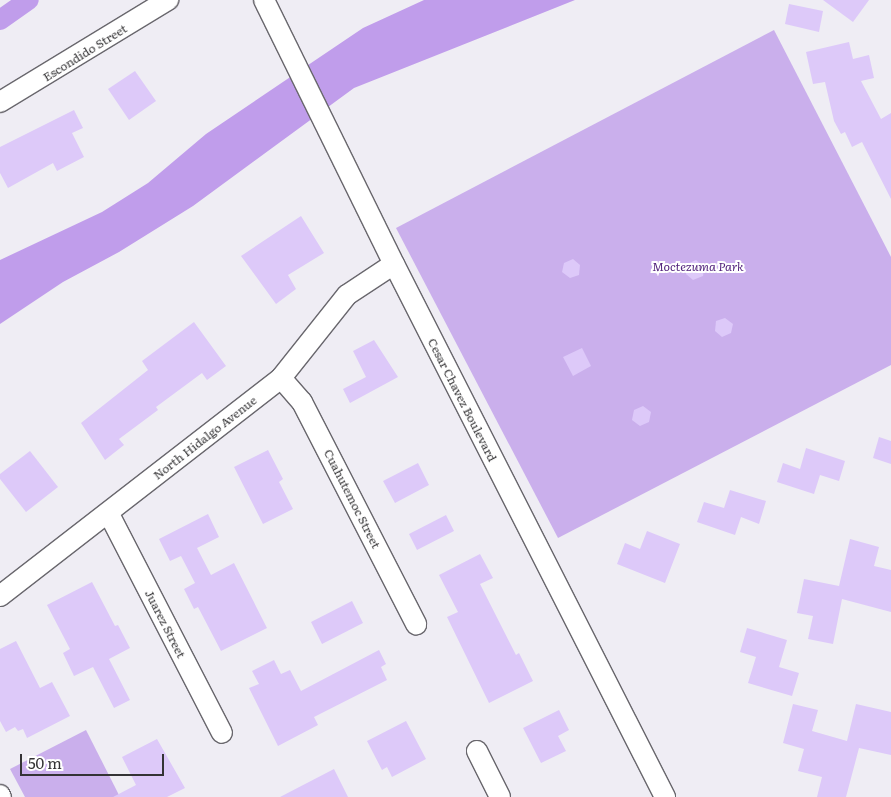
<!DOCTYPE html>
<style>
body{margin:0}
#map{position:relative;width:891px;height:797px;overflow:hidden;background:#efedf4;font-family:Literata,serif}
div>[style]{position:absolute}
.green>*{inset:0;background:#caafec}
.water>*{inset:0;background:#c09deb}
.canal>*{height:20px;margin:-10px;padding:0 10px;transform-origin:10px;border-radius:10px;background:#c09deb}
.building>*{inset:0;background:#ddc9f9}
.roads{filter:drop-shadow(1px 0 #69676d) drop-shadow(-1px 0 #69676d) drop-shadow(0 1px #69676d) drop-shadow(0 -1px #69676d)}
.minor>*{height:20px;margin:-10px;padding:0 10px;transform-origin:10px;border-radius:10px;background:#fff}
span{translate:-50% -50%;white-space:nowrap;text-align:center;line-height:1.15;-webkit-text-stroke:4px #fff;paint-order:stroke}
.street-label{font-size:12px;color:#343335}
.park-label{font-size:12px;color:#53247d;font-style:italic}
.scale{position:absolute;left:20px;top:754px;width:144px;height:22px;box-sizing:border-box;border:2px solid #343335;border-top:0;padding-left:6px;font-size:15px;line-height:18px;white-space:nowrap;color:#343335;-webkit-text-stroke:4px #fff;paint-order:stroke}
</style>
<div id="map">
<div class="green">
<i style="clip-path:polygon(774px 30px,891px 257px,891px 365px,558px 538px,396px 228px)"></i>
<i style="clip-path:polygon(86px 730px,120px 797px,25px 797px,10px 769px)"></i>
</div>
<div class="water">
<i style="clip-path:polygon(424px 0,575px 0,354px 88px,193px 206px,119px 252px,63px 282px,0 324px,0 260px,102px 212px,148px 183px,206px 134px,363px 28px)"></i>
</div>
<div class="canal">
<i style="left:0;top:20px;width:35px;rotate:-35deg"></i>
</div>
<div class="building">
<i style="clip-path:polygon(823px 0,869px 0,853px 22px)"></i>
<i style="clip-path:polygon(789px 4px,823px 11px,819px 32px,785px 24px)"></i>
<i style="clip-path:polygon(849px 42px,853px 59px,869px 55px,874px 78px,861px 81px,881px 119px,891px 113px,891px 199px,862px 142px,852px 147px,845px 132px,841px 134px,834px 121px,825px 82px,813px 84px,806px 52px)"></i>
<i style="clip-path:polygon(135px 71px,156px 101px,129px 120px,108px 89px)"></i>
<i style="clip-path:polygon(74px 110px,83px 128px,72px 133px,84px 157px,57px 171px,53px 163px,8px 188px,0 173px,0 147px)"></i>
<i style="clip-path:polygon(301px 216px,324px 253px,288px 275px,296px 289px,276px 304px,241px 256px)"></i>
<i style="clip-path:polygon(573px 259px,580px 265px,579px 275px,570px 278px,562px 272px,564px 263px)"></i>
<i style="clip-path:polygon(696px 260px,704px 267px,703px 276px,693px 280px,686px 274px,687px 264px)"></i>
<i style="clip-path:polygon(725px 318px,733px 324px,731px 333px,722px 337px,715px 331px,716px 321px)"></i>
<i style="clip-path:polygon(194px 322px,226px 366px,207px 380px,202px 373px,156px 407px,158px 410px,119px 439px,124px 445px,105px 460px,81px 423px,148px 370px,142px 361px)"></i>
<i style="clip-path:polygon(374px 340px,398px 377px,350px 403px,343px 389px,366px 377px,353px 351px)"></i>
<i style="clip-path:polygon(582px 348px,591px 366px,573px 376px,563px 357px)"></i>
<i style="clip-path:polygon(643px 406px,651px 412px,649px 422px,640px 426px,632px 420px,634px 410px)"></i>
<i style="clip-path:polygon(879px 437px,891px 441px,891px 464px,873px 458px)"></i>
<i style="clip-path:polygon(806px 448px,845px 461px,839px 481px,820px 475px,814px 494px,777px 482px,783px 463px,800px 469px)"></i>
<i style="clip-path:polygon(268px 450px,283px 479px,279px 482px,293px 509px,263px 524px,234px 467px)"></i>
<i style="clip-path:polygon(30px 451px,58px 487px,26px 512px,0 479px,0 474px)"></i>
<i style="clip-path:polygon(418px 463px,429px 485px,395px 503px,383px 481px)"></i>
<i style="clip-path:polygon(730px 490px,766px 501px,759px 524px,741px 517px,735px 535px,697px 522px,704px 502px,724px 508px)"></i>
<i style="clip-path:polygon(208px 514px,219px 537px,197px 548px,211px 575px,234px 563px,267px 628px,221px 651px,198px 607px,194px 609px,184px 589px,195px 583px,181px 556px,170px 561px,159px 539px)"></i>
<i style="clip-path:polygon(446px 515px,454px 531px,417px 550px,409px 534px)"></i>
<i style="clip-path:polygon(647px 531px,680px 544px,665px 583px,617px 564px,625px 543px,640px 549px)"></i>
<i style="clip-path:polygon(850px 539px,879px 547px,874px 566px,891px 570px,891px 612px,842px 599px,833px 644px,808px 639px,813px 616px,797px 613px,804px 579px,839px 586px)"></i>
<i style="clip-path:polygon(480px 554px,493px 578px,480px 584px,516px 655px,519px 653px,533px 681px,489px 703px,447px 617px,458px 612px,439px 575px)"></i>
<i style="clip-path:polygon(92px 582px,115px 626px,118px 625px,130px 648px,109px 659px,130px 700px,114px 708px,93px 667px,74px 676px,63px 653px,70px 649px,47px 605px)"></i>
<i style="clip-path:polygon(352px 601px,363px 623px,322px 644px,311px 622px)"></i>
<i style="clip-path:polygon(747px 628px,787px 640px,779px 667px,799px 673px,792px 696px,748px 683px,756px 657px,740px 652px)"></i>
<i style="clip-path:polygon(16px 641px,40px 688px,52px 682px,70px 716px,27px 738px,23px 729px,18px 731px,15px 727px,6px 732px,0 721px,0 649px)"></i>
<i style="clip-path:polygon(379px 650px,386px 664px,381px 667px,387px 680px,314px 717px,318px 725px,278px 746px,249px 688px,259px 684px,252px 671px,274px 660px,281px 674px,290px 670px,301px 691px)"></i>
<i style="clip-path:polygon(793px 704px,818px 710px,812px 731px,847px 741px,856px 704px,891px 712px,891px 755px,859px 748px,846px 797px,817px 797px,822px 777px,798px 771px,804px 749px,783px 743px)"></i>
<i style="clip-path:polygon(559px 710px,569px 730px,558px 736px,566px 751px,541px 763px,523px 728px)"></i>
<i style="clip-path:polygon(406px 721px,426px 759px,392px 777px,387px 767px,382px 770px,367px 741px)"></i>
<i style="clip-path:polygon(157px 739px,185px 788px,167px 797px,113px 797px,136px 785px,122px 757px)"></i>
<i style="clip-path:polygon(334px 769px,348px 797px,280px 797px)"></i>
</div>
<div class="roads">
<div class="minor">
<i style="left:264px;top:0;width:294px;rotate:63.8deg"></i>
<i style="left:394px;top:264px;width:598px;rotate:63.05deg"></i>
<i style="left:0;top:102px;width:197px;rotate:-31.3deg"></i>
<i style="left:281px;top:378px;width:32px;rotate:49deg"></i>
<i style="left:302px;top:402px;width:250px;rotate:62.8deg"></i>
<i style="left:109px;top:514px;width:246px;rotate:62.7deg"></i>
<i style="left:0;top:596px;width:356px;rotate:-37.8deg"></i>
<i style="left:281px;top:378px;width:106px;rotate:-51.5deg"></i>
<i style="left:347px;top:295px;width:56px;rotate:-33.4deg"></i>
<i style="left:477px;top:751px;width:51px;rotate:63.4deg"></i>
<i style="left:0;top:795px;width:2px;rotate:63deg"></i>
</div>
</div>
<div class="street-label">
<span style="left:85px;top:53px;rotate:-32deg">Escondido Street</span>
<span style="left:462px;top:400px;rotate:63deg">Cesar Chavez Boulevard</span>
<span style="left:205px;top:438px;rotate:-38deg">North Hidalgo Avenue</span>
<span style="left:352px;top:499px;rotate:63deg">Cuahutemoc Street</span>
<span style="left:165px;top:624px;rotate:63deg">Juarez Street</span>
</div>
<div class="park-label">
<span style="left:698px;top:267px">Moctezuma Park</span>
</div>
<div class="scale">50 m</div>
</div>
